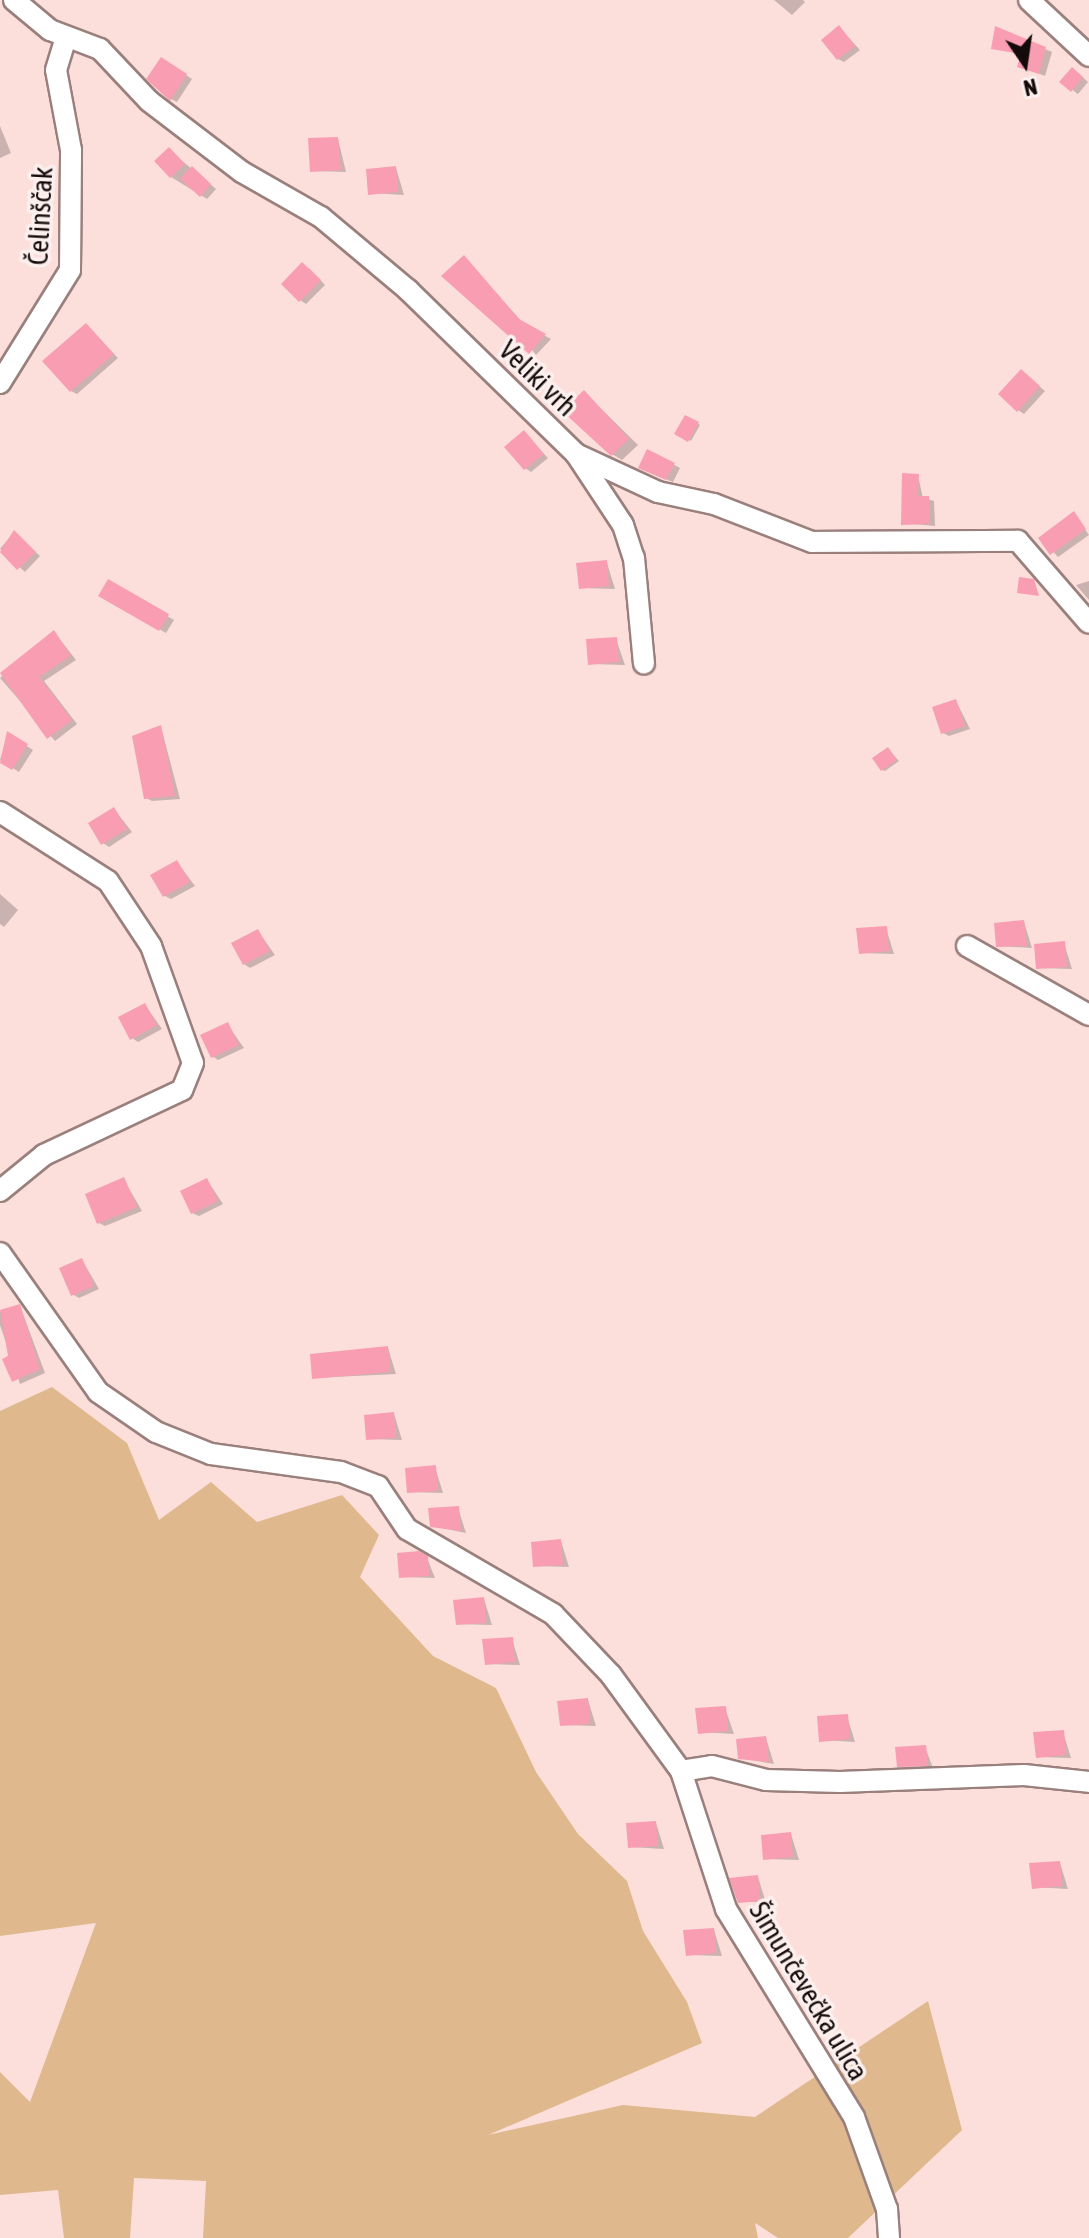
<!DOCTYPE html>
<meta charset="utf-8">
<style>
body{margin:0}
#map{position:relative;width:1089px;height:2238px;overflow:hidden;background:#fcdfdb;font-family:"Asap Condensed",sans-serif}
div>[style]{position:absolute}
.green>*{inset:0;background:#dfb88e}
.shadow>*{inset:0;background:#0003}
.building>*{inset:0;background:#f99eb2}
.roads{filter:drop-shadow(2px 0 #9a807d) drop-shadow(-2px 0 #9a807d) drop-shadow(0 2px #9a807d) drop-shadow(0 -2px #9a807d)}
.minor>*{height:20px;margin:-10px;padding:0 10px;transform-origin:10px;border-radius:10px;background:#fff}
span{translate:-50% -50%;white-space:nowrap;text-align:center;line-height:1.15;-webkit-text-stroke:7px #fcf0ef;paint-order:stroke}
.street-label{font-size:28px;color:#130a09}
.north{position:absolute;left:985px;top:24px;width:80px;height:80px;-webkit-text-stroke:6px #fcf0ef;paint-order:stroke;rotate:167deg;font-size:22px;font-weight:700;line-height:32px;text-align:center;color:#130a09}
.north::after{content:'';display:block;margin:auto;width:28px;height:36px;background:#130a09;clip-path:polygon(50% 0,100% 100%,50% 72%,0 100%)}
</style>
<div id="map">
<div class="green">
<i style="clip-path:polygon(52px 1387px,127px 1443px,159px 1520px,211px 1482px,257px 1522px,342px 1495px,379px 1535px,360px 1577px,433px 1656px,496px 1688px,536px 1772px,578px 1834px,627px 1881px,643px 1931px,687px 2002px,702px 2043px,488px 2135px,623px 2105px,755px 2117px,928px 2001px,962px 2130px,848px 2238px,778px 2238px,755px 2223px,758px 2238px,203px 2238px,206px 2181px,134px 2178px,130px 2238px,64px 2238px,58px 2190px,0 2195px,0 2072px,30px 2102px,96px 1923px,0 1936px,0 1411px)"></i>
</div>
<div class="shadow">
<i style="clip-path:polygon(774px 0,803px 0,805px 2px,792px 15px)"></i>
<i style="clip-path:polygon(840px 28px,860px 50px,844px 62px,838px 59px)"></i>
<i style="clip-path:polygon(996px 28px,1052px 52px,1045px 76px,1019px 66px,1023px 55px,993px 48px)"></i>
<i style="clip-path:polygon(161px 59px,192px 79px,177px 102px,171px 99px)"></i>
<i style="clip-path:polygon(1078px 73px,1088px 82px,1078px 94px,1062px 82px)"></i>
<i style="clip-path:polygon(0 126px,11px 153px,0 158px)"></i>
<i style="clip-path:polygon(338px 139px,346px 172px,312px 171px)"></i>
<i style="clip-path:polygon(169px 150px,216px 189px,207px 199px,171px 177px)"></i>
<i style="clip-path:polygon(396px 168px,404px 195px,370px 193px)"></i>
<i style="clip-path:polygon(464px 258px,525px 325px,551px 339px,536px 355px)"></i>
<i style="clip-path:polygon(309px 268px,325px 285px,306px 304px,300px 300px)"></i>
<i style="clip-path:polygon(86px 325px,118px 358px,77px 394px,71px 391px)"></i>
<i style="clip-path:polygon(1022px 372px,1045px 391px,1024px 414px,1018px 410px)"></i>
<i style="clip-path:polygon(584px 392px,638px 445px,622px 460px,612px 454px)"></i>
<i style="clip-path:polygon(686px 418px,700px 425px,691px 441px,677px 433px)"></i>
<i style="clip-path:polygon(524px 433px,548px 458px,531px 472px,525px 468px)"></i>
<i style="clip-path:polygon(648px 451px,680px 468px,673px 482px,646px 471px)"></i>
<i style="clip-path:polygon(918px 476px,923px 498px,934px 501px,935px 526px,903px 523px)"></i>
<i style="clip-path:polygon(1074px 514px,1089px 535px,1058px 557px,1041px 538px)"></i>
<i style="clip-path:polygon(14px 532px,40px 556px,25px 572px,0 549px)"></i>
<i style="clip-path:polygon(607px 563px,615px 589px,581px 588px)"></i>
<i style="clip-path:polygon(1089px 581px,1089px 600px,1076px 585px)"></i>
<i style="clip-path:polygon(109px 582px,174px 620px,166px 633px,101px 595px)"></i>
<i style="clip-path:polygon(55px 633px,76px 660px,44px 681px,77px 724px,55px 741px,0 678px)"></i>
<i style="clip-path:polygon(616px 639px,625px 665px,590px 664px)"></i>
<i style="clip-path:polygon(956px 701px,970px 729px,949px 736px,943px 733px)"></i>
<i style="clip-path:polygon(161px 727px,180px 799px,152px 801px,146px 798px)"></i>
<i style="clip-path:polygon(8px 734px,33px 750px,19px 772px,0 760px)"></i>
<i style="clip-path:polygon(888px 749px,899px 761px,885px 771px,882px 770px)"></i>
<i style="clip-path:polygon(114px 809px,132px 832px,109px 847px,103px 843px)"></i>
<i style="clip-path:polygon(177px 862px,195px 886px,171px 899px,165px 896px)"></i>
<i style="clip-path:polygon(0 894px,18px 910px,4px 927px,0 924px)"></i>
<i style="clip-path:polygon(1024px 922px,1032px 948px,998px 946px)"></i>
<i style="clip-path:polygon(886px 928px,894px 954px,860px 953px)"></i>
<i style="clip-path:polygon(258px 931px,275px 955px,250px 968px,244px 964px)"></i>
<i style="clip-path:polygon(1064px 943px,1072px 969px,1038px 968px)"></i>
<i style="clip-path:polygon(145px 1005px,162px 1029px,138px 1042px,132px 1038px)"></i>
<i style="clip-path:polygon(227px 1024px,244px 1048px,218px 1060px,212px 1056px)"></i>
<i style="clip-path:polygon(124px 1180px,142px 1211px,105px 1226px,99px 1223px)"></i>
<i style="clip-path:polygon(207px 1180px,223px 1204px,199px 1216px,192px 1213px)"></i>
<i style="clip-path:polygon(82px 1260px,99px 1289px,79px 1298px,72px 1294px)"></i>
<i style="clip-path:polygon(20px 1306px,45px 1373px,20px 1384px,0 1325px,0 1312px)"></i>
<i style="clip-path:polygon(388px 1348px,396px 1374px,314px 1378px)"></i>
<i style="clip-path:polygon(394px 1414px,402px 1440px,368px 1439px)"></i>
<i style="clip-path:polygon(435px 1467px,443px 1493px,409px 1492px)"></i>
<i style="clip-path:polygon(458px 1508px,466px 1533px,432px 1526px)"></i>
<i style="clip-path:polygon(561px 1541px,569px 1567px,535px 1566px)"></i>
<i style="clip-path:polygon(427px 1558px,435px 1578px,401px 1577px)"></i>
<i style="clip-path:polygon(484px 1599px,492px 1625px,457px 1624px)"></i>
<i style="clip-path:polygon(512px 1639px,520px 1665px,486px 1664px)"></i>
<i style="clip-path:polygon(588px 1700px,596px 1726px,562px 1725px)"></i>
<i style="clip-path:polygon(725px 1708px,734px 1734px,700px 1732px)"></i>
<i style="clip-path:polygon(847px 1716px,855px 1742px,821px 1740px)"></i>
<i style="clip-path:polygon(1063px 1732px,1071px 1758px,1037px 1757px)"></i>
<i style="clip-path:polygon(766px 1738px,774px 1764px,740px 1758px)"></i>
<i style="clip-path:polygon(925px 1747px,933px 1768px,899px 1766px)"></i>
<i style="clip-path:polygon(656px 1823px,664px 1849px,630px 1847px)"></i>
<i style="clip-path:polygon(791px 1834px,799px 1860px,765px 1859px)"></i>
<i style="clip-path:polygon(1060px 1863px,1068px 1889px,1033px 1887px)"></i>
<i style="clip-path:polygon(758px 1877px,766px 1903px,739px 1901px)"></i>
<i style="clip-path:polygon(714px 1930px,722px 1956px,688px 1955px)"></i>
</div>
<div class="building">
<i style="clip-path:polygon(839px 25px,855px 46px,837px 60px,821px 40px)"></i>
<i style="clip-path:polygon(995px 26px,1046px 47px,1039px 74px,1017px 67px,1021px 54px,991px 49px)"></i>
<i style="clip-path:polygon(161px 57px,187px 74px,170px 101px,146px 79px)"></i>
<i style="clip-path:polygon(1072px 67px,1083px 77px,1071px 92px,1059px 82px)"></i>
<i style="clip-path:polygon(338px 137px,341px 170px,310px 172px,308px 138px)"></i>
<i style="clip-path:polygon(169px 147px,185px 164px,170px 178px,154px 161px)"></i>
<i style="clip-path:polygon(192px 166px,211px 184px,200px 197px,180px 179px)"></i>
<i style="clip-path:polygon(396px 166px,398px 192px,368px 195px,366px 169px)"></i>
<i style="clip-path:polygon(464px 255px,519px 319px,546px 334px,529px 354px,441px 276px)"></i>
<i style="clip-path:polygon(302px 262px,321px 280px,299px 302px,281px 284px)"></i>
<i style="clip-path:polygon(86px 323px,114px 354px,70px 392px,42px 361px)"></i>
<i style="clip-path:polygon(1021px 369px,1040px 386px,1017px 412px,998px 394px)"></i>
<i style="clip-path:polygon(584px 390px,629px 439px,611px 456px,562px 411px)"></i>
<i style="clip-path:polygon(685px 415px,699px 422px,688px 442px,674px 434px)"></i>
<i style="clip-path:polygon(524px 430px,544px 454px,524px 470px,504px 447px)"></i>
<i style="clip-path:polygon(647px 449px,675px 463px,666px 480px,638px 468px)"></i>
<i style="clip-path:polygon(902px 473px,919px 474px,918px 496px,929px 496px,930px 524px,901px 525px)"></i>
<i style="clip-path:polygon(1074px 511px,1086px 529px,1050px 555px,1038px 538px)"></i>
<i style="clip-path:polygon(14px 530px,36px 552px,17px 570px,0 552px)"></i>
<i style="clip-path:polygon(607px 560px,609px 586px,579px 589px,576px 563px)"></i>
<i style="clip-path:polygon(1019px 577px,1034px 579px,1039px 596px,1017px 593px)"></i>
<i style="clip-path:polygon(108px 579px,169px 614px,159px 631px,98px 596px)"></i>
<i style="clip-path:polygon(54px 630px,71px 656px,39px 677px,72px 720px,47px 739px,0 673px)"></i>
<i style="clip-path:polygon(617px 637px,619px 662px,588px 665px,586px 639px)"></i>
<i style="clip-path:polygon(956px 699px,965px 726px,941px 734px,932px 707px)"></i>
<i style="clip-path:polygon(161px 725px,175px 796px,144px 799px,132px 736px)"></i>
<i style="clip-path:polygon(7px 731px,28px 744px,12px 770px,0 763px)"></i>
<i style="clip-path:polygon(888px 747px,897px 760px,881px 771px,872px 758px)"></i>
<i style="clip-path:polygon(114px 807px,127px 829px,101px 845px,88px 823px)"></i>
<i style="clip-path:polygon(177px 860px,190px 882px,163px 897px,150px 875px)"></i>
<i style="clip-path:polygon(1024px 920px,1027px 946px,996px 947px,994px 923px)"></i>
<i style="clip-path:polygon(887px 926px,889px 951px,859px 954px,856px 928px)"></i>
<i style="clip-path:polygon(258px 929px,270px 951px,243px 965px,231px 943px)"></i>
<i style="clip-path:polygon(1065px 941px,1067px 967px,1036px 969px,1034px 944px)"></i>
<i style="clip-path:polygon(145px 1003px,157px 1025px,130px 1040px,118px 1017px)"></i>
<i style="clip-path:polygon(228px 1022px,239px 1045px,211px 1058px,200px 1035px)"></i>
<i style="clip-path:polygon(124px 1177px,137px 1207px,97px 1224px,85px 1194px)"></i>
<i style="clip-path:polygon(207px 1178px,218px 1201px,191px 1214px,180px 1191px)"></i>
<i style="clip-path:polygon(82px 1258px,94px 1286px,71px 1296px,59px 1268px)"></i>
<i style="clip-path:polygon(20px 1304px,40px 1369px,12px 1382px,2px 1359px,8px 1356px,0 1310px)"></i>
<i style="clip-path:polygon(388px 1346px,390px 1372px,312px 1379px,310px 1354px)"></i>
<i style="clip-path:polygon(394px 1412px,396px 1438px,366px 1440px,364px 1415px)"></i>
<i style="clip-path:polygon(436px 1465px,438px 1491px,407px 1493px,405px 1468px)"></i>
<i style="clip-path:polygon(459px 1506px,461px 1531px,430px 1527px,428px 1508px)"></i>
<i style="clip-path:polygon(561px 1539px,563px 1565px,533px 1567px,531px 1542px)"></i>
<i style="clip-path:polygon(419px 1551px,428px 1556px,429px 1576px,399px 1578px,397px 1553px)"></i>
<i style="clip-path:polygon(484px 1597px,486px 1623px,456px 1625px,453px 1600px)"></i>
<i style="clip-path:polygon(513px 1637px,515px 1662px,485px 1665px,482px 1639px)"></i>
<i style="clip-path:polygon(588px 1698px,590px 1724px,560px 1726px,557px 1701px)"></i>
<i style="clip-path:polygon(726px 1706px,728px 1731px,698px 1734px,695px 1708px)"></i>
<i style="clip-path:polygon(848px 1714px,850px 1739px,819px 1742px,817px 1716px)"></i>
<i style="clip-path:polygon(1064px 1730px,1066px 1755px,1036px 1758px,1033px 1732px)"></i>
<i style="clip-path:polygon(766px 1736px,769px 1762px,738px 1759px,736px 1739px)"></i>
<i style="clip-path:polygon(926px 1745px,928px 1766px,897px 1767px,895px 1747px)"></i>
<i style="clip-path:polygon(656px 1821px,658px 1846px,628px 1848px,626px 1823px)"></i>
<i style="clip-path:polygon(791px 1832px,793px 1857px,763px 1860px,761px 1835px)"></i>
<i style="clip-path:polygon(1060px 1861px,1062px 1886px,1032px 1889px,1029px 1863px)"></i>
<i style="clip-path:polygon(758px 1875px,760px 1901px,738px 1903px,729px 1878px)"></i>
<i style="clip-path:polygon(714px 1928px,716px 1953px,686px 1956px,683px 1930px)"></i>
</div>
<div class="roads">
<div class="minor">
<i style="left:14px;top:0;width:47px;rotate:39.8deg"></i>
<i style="left:50px;top:30px;width:53px;rotate:20.8deg"></i>
<i style="left:100px;top:49px;width:71px;rotate:46.7deg"></i>
<i style="left:149px;top:101px;width:117px;rotate:37.4deg"></i>
<i style="left:242px;top:172px;width:91px;rotate:29.7deg"></i>
<i style="left:321px;top:217px;width:114px;rotate:40deg"></i>
<i style="left:408px;top:290px;width:235px;rotate:44.3deg"></i>
<i style="left:576px;top:454px;width:90px;rotate:24.9deg"></i>
<i style="left:658px;top:492px;width:57px;rotate:12.1deg"></i>
<i style="left:714px;top:504px;width:105px;rotate:21.2deg"></i>
<i style="left:812px;top:542px;width:206px;rotate:-0.3deg"></i>
<i style="left:1018px;top:541px;width:108px;rotate:49.1deg"></i>
<i style="left:1029px;top:0;width:82px;rotate:43deg"></i>
<i style="left:0;top:383px;width:133px;rotate:-58.2deg"></i>
<i style="left:70px;top:270px;width:120px;rotate:-89.5deg"></i>
<i style="left:71px;top:150px;width:81px;rotate:-100.6deg"></i>
<i style="left:56px;top:70px;width:34px;rotate:-73deg"></i>
<i style="left:576px;top:454px;width:85px;rotate:56.5deg"></i>
<i style="left:623px;top:525px;width:35px;rotate:72deg"></i>
<i style="left:634px;top:558px;width:106px;rotate:84.6deg"></i>
<i style="left:0;top:812px;width:128px;rotate:32.6deg"></i>
<i style="left:108px;top:881px;width:78px;rotate:56.5deg"></i>
<i style="left:151px;top:946px;width:124px;rotate:70.3deg"></i>
<i style="left:193px;top:1063px;width:29px;rotate:112deg"></i>
<i style="left:182px;top:1090px;width:153px;rotate:154.8deg"></i>
<i style="left:44px;top:1155px;width:57px;rotate:140.7deg"></i>
<i style="left:967px;top:946px;width:140px;rotate:29.5deg"></i>
<i style="left:0;top:1253px;width:170px;rotate:54.8deg"></i>
<i style="left:98px;top:1392px;width:70px;rotate:34.6deg"></i>
<i style="left:156px;top:1432px;width:59px;rotate:21.8deg"></i>
<i style="left:211px;top:1454px;width:131px;rotate:7.9deg"></i>
<i style="left:341px;top:1472px;width:40px;rotate:21deg"></i>
<i style="left:378px;top:1486px;width:52px;rotate:56deg"></i>
<i style="left:407px;top:1529px;width:169px;rotate:30.2deg"></i>
<i style="left:553px;top:1614px;width:84px;rotate:46.4deg"></i>
<i style="left:611px;top:1675px;width:119px;rotate:53.9deg"></i>
<i style="left:681px;top:1771px;width:31px;rotate:-9deg"></i>
<i style="left:712px;top:1766px;width:56px;rotate:14.5deg"></i>
<i style="left:766px;top:1780px;width:74px;rotate:1.5deg"></i>
<i style="left:840px;top:1782px;width:184px;rotate:-2.2deg"></i>
<i style="left:1024px;top:1775px;width:65px;rotate:6.1deg"></i>
<i style="left:681px;top:1771px;width:145px;rotate:71.9deg"></i>
<i style="left:726px;top:1909px;width:244px;rotate:58.4deg"></i>
<i style="left:854px;top:2117px;width:98px;rotate:70.3deg"></i>
<i style="left:887px;top:2209px;width:29px;rotate:86deg"></i>
</div>
</div>
<div class="street-label">
<span style="left:40px;top:216px;rotate:-87deg">Čelinščak</span>
<span style="left:538px;top:378px;rotate:44deg">Veliki vrh</span>
<span style="left:809px;top:1991px;rotate:59deg">Šimunčevečka ulica</span>
</div>
<div class="north">N</div>
</div>
